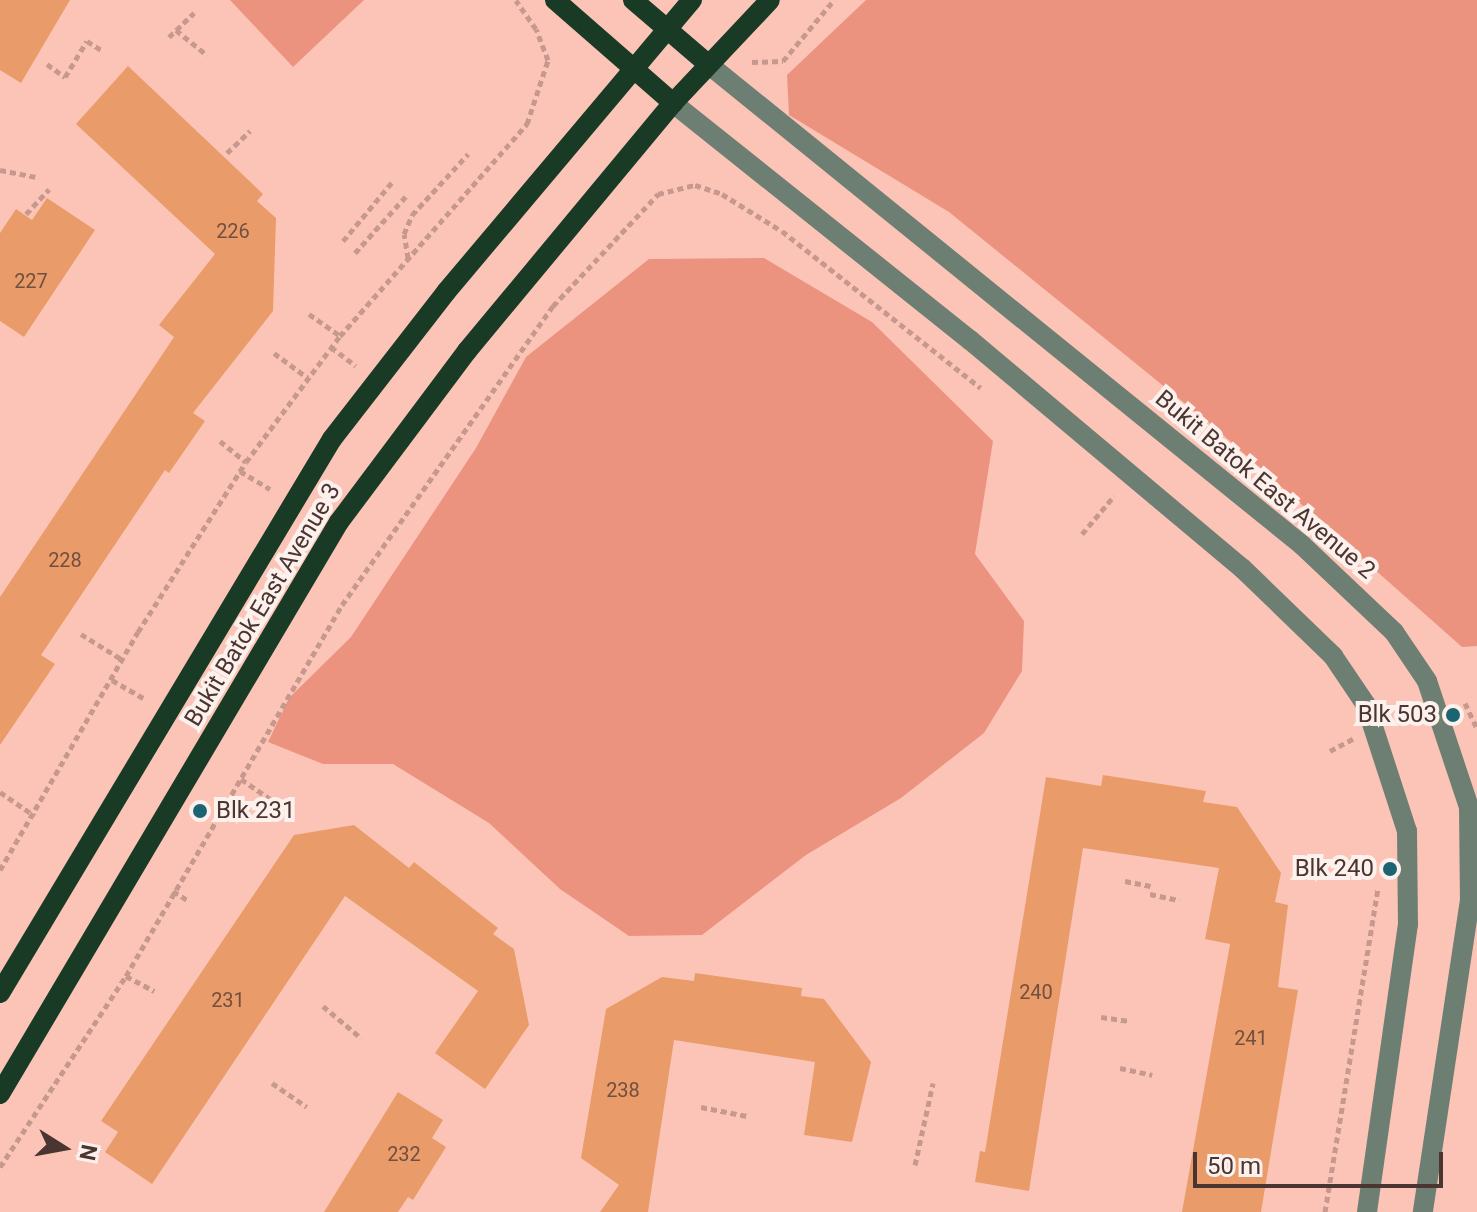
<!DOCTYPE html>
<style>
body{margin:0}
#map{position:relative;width:1477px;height:1212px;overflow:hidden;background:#fcc4b7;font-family:Roboto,sans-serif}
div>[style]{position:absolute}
.green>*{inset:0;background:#ec937f}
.building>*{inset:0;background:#e99c6a}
.path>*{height:5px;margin-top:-2.5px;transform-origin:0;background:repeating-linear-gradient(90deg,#c7998e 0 6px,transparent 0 10px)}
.minor>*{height:20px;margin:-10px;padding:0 10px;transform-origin:10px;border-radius:10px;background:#6d7f72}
.major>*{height:20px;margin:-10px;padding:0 10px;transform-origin:10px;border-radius:10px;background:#193b25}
.dots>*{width:22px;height:22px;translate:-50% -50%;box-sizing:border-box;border:4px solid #fdf1ee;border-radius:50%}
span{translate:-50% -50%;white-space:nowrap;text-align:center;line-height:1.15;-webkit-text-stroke:8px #fdf1ee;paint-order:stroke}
.number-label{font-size:20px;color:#724f3e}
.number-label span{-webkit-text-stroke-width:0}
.street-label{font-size:24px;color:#4b3530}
.poi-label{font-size:24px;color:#4b3530}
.right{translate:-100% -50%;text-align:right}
.left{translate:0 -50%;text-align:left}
.north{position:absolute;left:24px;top:1108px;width:80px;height:80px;-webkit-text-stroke:6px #fdf1ee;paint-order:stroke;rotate:101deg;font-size:22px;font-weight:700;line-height:32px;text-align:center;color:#4b3530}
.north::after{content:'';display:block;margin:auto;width:28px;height:36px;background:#4b3530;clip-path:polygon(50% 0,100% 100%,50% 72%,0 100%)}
.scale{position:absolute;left:1193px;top:1152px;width:250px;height:36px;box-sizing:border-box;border:4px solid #4b3530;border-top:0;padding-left:10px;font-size:24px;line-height:28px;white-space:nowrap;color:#4b3530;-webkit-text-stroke:6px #fdf1ee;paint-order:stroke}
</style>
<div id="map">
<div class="green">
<i style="clip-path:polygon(230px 0,364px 0,293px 67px)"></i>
<i style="clip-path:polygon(866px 0,1477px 0,1477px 646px,1462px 647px,1214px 427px,949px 212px,789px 115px,787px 75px)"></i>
<i style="clip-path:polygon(764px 258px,872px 322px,993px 441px,975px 554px,1024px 621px,1022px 671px,984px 733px,901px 798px,806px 855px,702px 935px,629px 936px,560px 889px,489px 823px,393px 764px,323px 764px,268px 742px,289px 698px,351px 637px,476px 448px,526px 357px,649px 259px)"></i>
</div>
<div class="building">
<i style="clip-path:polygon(0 0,70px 0,21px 83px,0 70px)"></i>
<i style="clip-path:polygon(128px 66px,263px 194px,257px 201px,276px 218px,273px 311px,193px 413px,205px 421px,169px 473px,165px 470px,41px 655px,55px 664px,0 745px,0 597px,174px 337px,159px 325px,215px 254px,76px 124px)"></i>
<i style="clip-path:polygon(47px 198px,95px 230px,24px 337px,0 321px,0 233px,16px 209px,32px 220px)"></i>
<i style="clip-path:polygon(1103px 775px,1206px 791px,1203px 802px,1237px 807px,1281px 873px,1275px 902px,1288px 905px,1278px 987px,1298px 990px,1261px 1212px,1182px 1212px,1230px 944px,1205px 939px,1219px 868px,1083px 848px,1029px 1191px,975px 1182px,980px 1151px,985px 1152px,1046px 777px,1101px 786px)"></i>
<i style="clip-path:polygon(354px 825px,409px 868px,414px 862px,498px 928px,493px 934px,514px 949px,529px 1025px,485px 1089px,435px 1053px,478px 991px,345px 896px,152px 1184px,105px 1152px,118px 1132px,101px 1121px,294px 835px)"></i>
<i style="clip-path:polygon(695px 973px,802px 988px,801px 996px,824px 999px,871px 1062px,852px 1142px,804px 1135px,815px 1062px,674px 1040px,648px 1212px,600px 1212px,619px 1185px,581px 1158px,606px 1009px,662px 977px,694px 981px)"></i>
<i style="clip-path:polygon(398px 1092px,443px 1120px,432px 1138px,446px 1147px,413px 1200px,408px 1197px,398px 1212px,324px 1212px)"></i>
</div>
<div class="path">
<i style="left:176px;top:30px;width:40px;rotate:39deg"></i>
<i style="left:169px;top:37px;width:35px;rotate:-44deg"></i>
<i style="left:752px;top:62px;width:31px;rotate:-2deg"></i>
<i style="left:783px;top:61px;width:80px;rotate:-50.1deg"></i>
<i style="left:47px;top:64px;width:22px;rotate:36deg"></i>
<i style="left:65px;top:77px;width:42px;rotate:-58.6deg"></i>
<i style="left:87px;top:41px;width:19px;rotate:32deg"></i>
<i style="left:227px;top:153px;width:32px;rotate:-44deg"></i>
<i style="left:0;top:170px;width:36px;rotate:11deg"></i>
<i style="left:26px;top:214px;width:34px;rotate:-47deg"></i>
<i style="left:343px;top:241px;width:78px;rotate:-50.2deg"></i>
<i style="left:355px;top:253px;width:79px;rotate:-48.1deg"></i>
<i style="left:408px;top:258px;width:24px;rotate:-99deg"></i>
<i style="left:404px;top:234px;width:21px;rotate:-67deg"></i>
<i style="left:412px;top:215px;width:83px;rotate:-47.4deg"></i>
<i style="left:309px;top:314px;width:38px;rotate:35deg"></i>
<i style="left:331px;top:347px;width:31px;rotate:37deg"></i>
<i style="left:274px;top:353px;width:42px;rotate:36.3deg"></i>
<i style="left:220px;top:441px;width:33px;rotate:39deg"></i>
<i style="left:240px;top:471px;width:35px;rotate:31deg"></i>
<i style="left:1082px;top:534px;width:50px;rotate:-49.9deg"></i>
<i style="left:81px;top:634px;width:49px;rotate:31.8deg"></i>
<i style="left:112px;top:680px;width:39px;rotate:30deg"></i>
<i style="left:1465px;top:703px;width:29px;rotate:65deg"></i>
<i style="left:1330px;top:751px;width:26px;rotate:-28deg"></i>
<i style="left:241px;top:779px;width:46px;rotate:34.4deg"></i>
<i style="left:0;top:792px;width:42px;rotate:34.4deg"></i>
<i style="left:0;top:870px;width:275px;rotate:-59.9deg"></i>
<i style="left:138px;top:632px;width:201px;rotate:-57.6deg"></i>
<i style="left:246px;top:462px;width:157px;rotate:-53.3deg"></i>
<i style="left:340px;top:336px;width:283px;rotate:-48.6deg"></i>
<i style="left:527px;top:124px;width:67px;rotate:-71.8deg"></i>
<i style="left:548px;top:60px;width:33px;rotate:-111deg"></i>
<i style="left:536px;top:29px;width:35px;rotate:-125deg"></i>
<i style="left:1125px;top:881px;width:26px;rotate:11deg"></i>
<i style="left:173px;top:891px;width:19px;rotate:32deg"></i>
<i style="left:1150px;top:894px;width:30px;rotate:12deg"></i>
<i style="left:126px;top:976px;width:32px;rotate:28deg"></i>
<i style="left:323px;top:1006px;width:50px;rotate:40.1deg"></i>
<i style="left:1101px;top:1017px;width:27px;rotate:8deg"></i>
<i style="left:1120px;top:1068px;width:33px;rotate:12deg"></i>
<i style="left:272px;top:1083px;width:42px;rotate:34.4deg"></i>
<i style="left:701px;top:1107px;width:47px;rotate:11.1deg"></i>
<i style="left:915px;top:1165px;width:84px;rotate:-77.6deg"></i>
<i style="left:0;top:1167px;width:229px;rotate:-56.6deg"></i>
<i style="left:126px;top:976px;width:429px;rotate:-59.8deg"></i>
<i style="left:342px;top:605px;width:366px;rotate:-54.8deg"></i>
<i style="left:553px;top:306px;width:154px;rotate:-46.8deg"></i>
<i style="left:658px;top:194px;width:38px;rotate:-14deg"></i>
<i style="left:695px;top:185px;width:28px;rotate:18deg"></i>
<i style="left:722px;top:194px;width:70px;rotate:31.7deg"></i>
<i style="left:782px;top:231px;width:253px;rotate:38.3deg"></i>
<i style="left:1325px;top:1212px;width:327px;rotate:-80.7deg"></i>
</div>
<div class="minor">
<i style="left:708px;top:64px;width:764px;rotate:39deg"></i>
<i style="left:1302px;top:545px;width:127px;rotate:43.4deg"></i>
<i style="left:1394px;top:632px;width:59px;rotate:56deg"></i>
<i style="left:1427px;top:681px;width:133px;rotate:71.6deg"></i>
<i style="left:1469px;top:807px;width:93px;rotate:89.4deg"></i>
<i style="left:1470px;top:900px;width:316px;rotate:98.6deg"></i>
<i style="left:673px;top:103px;width:380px;rotate:38.6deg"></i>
<i style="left:970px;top:340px;width:355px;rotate:40deg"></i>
<i style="left:1242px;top:568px;width:127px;rotate:44deg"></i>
<i style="left:1333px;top:656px;width:59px;rotate:56deg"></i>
<i style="left:1366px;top:705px;width:133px;rotate:72deg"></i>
<i style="left:1407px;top:831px;width:93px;rotate:89.4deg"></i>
<i style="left:1408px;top:924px;width:291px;rotate:98.1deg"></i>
</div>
<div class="major">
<i style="left:555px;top:0;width:157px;rotate:41.1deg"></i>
<i style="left:633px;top:0;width:99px;rotate:40.5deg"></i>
<i style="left:0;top:993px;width:646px;rotate:-59.07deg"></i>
<i style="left:332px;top:439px;width:186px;rotate:-52.2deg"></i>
<i style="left:446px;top:292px;width:382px;rotate:-49.9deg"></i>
<i style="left:0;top:1094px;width:665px;rotate:-59.35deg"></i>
<i style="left:339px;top:522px;width:214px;rotate:-53.2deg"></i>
<i style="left:467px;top:351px;width:322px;rotate:-50.3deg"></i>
<i style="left:673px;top:103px;width:141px;rotate:-46.7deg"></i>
</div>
<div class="dots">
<i style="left:1453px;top:715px;background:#1c6472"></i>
<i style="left:200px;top:811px;background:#1c6472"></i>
<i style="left:1390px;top:869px;background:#1c6472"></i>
</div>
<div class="number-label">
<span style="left:233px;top:231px">226</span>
<span style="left:31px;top:281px">227</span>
<span style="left:65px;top:560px">228</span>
<span style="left:1036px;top:992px">240</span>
<span style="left:228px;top:1000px">231</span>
<span style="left:1251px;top:1038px">241</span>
<span style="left:623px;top:1090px">238</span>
<span style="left:404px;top:1154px">232</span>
</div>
<div class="street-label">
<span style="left:1265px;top:485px;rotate:40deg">Bukit Batok East Avenue 2</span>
<span style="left:263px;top:605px;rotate:-59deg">Bukit Batok East Avenue 3</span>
</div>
<div class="poi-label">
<span class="right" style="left:1437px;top:715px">Blk 503</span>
<span class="left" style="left:216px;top:811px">Blk 231</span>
<span class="right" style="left:1374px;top:869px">Blk 240</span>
</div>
<div class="north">N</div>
<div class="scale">50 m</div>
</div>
